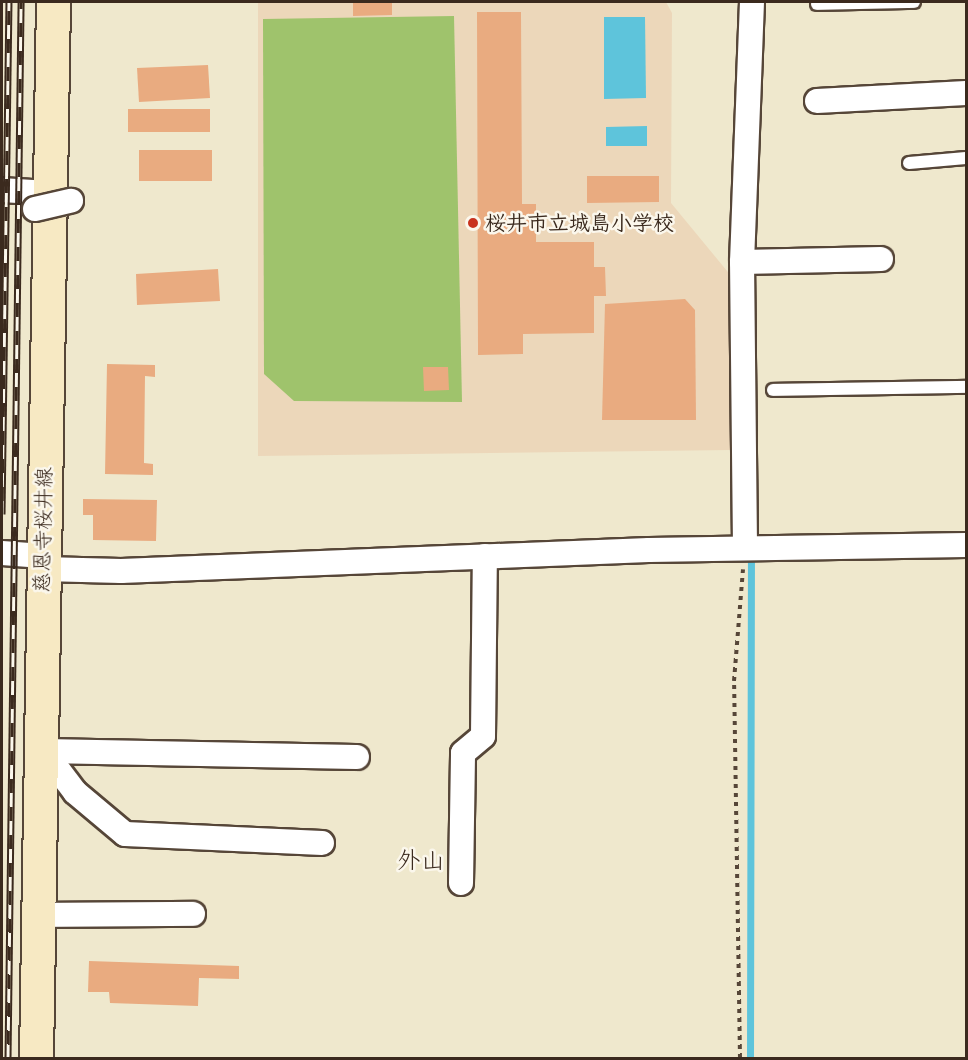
<!DOCTYPE html>
<meta charset="utf-8">
<style>
body{margin:0}
#map{position:relative;width:968px;height:1060px;overflow:hidden;background:#efe8cd;font-family:Sriracha,"Klee One",sans-serif}
div>[style]{position:absolute}
.built>*{inset:0;background:#ecd7ba}
.green>*{inset:0;background:#9fc36c}
.water>*{inset:0;background:#5ec4db}
.stream>*{height:7px;margin:-3.5px;padding:0 3.5px;transform-origin:3.5px;border-radius:3.5px;background:#5ec4db}
.building>*{inset:0;background:#e9ab80}
.path>*{height:4px;margin-top:-2px;transform-origin:0;background:repeating-linear-gradient(90deg,#564638 0 4.5px,transparent 0 9px)}
.roads{filter:drop-shadow(2px 0 #564638) drop-shadow(-2px 0 #564638) drop-shadow(0 2px #564638) drop-shadow(0 -2px #564638)}
.lane>*{height:12px;margin:-6px;padding:0 6px;transform-origin:6px;border-radius:6px;background:#fff}
.street>*{height:24px;margin:-12px;padding:0 12px;transform-origin:12px;border-radius:12px;background:#fff}
.secondary>*{height:33px;margin:-16.5px;padding:0 16.5px;transform-origin:16.5px;border-radius:16.5px;background:#f7e9c3}
.rail>*{height:7px;margin-top:-3.5px;transform-origin:0;background:repeating-linear-gradient(90deg,#fbf7ec 0 14px,#3b2a1e 0 28px);box-sizing:border-box;border-block:2px solid #3b2a1e}
.bridges{filter:drop-shadow(2px 0 #564638) drop-shadow(-2px 0 #564638) drop-shadow(0 2px #564638) drop-shadow(0 -2px #564638)}
.street-bridge>*{height:24px;margin:-12px;padding:0 12px;transform-origin:12px;border-radius:12px;background:#fff}
.dots>*{width:16px;height:16px;translate:-50% -50%;box-sizing:border-box;border:3px solid #fbf7ec;border-radius:50%}
span{translate:-50% -50%;white-space:nowrap;text-align:center;line-height:1.15;-webkit-text-stroke:5px #fbf7ec;paint-order:stroke}
.poi-label{font-size:21px;color:#3b2a1e;font-weight:700}
.left{translate:0 -50%;text-align:left}
.street-label{font-size:21px;color:#3b2a1e}
.quarter-label{font-size:24px;color:#3b2a1e}
.frame{position:absolute;inset:0;border:3px solid #3b2a1e;pointer-events:none}
</style>
<div id="map">
<div class="built">
<i style="clip-path:polygon(258px 2px,666px 2px,672px 13px,671px 203px,732px 277px,730px 450px,258px 456px)"></i>
</div>
<div class="green">
<i style="clip-path:polygon(454px 16px,462px 402px,294px 401px,264px 374px,263px 19px)"></i>
</div>
<div class="water">
<i style="clip-path:polygon(604px 17px,645px 17px,646px 98px,604px 99px)"></i>
<i style="clip-path:polygon(647px 126px,647px 146px,606px 146px,606px 127px)"></i>
</div>
<div class="stream">
<i style="left:750px;top:1058px;width:505px;rotate:-89.89deg"></i>
</div>
<div class="building">
<i style="clip-path:polygon(353px 2px,392px 2px,392px 15px,353px 16px)"></i>
<i style="clip-path:polygon(477px 12px,521px 12px,522px 204px,536px 204px,536px 242px,594px 242px,594px 267px,605px 267px,606px 296px,594px 296px,594px 333px,523px 334px,523px 354px,478px 355px)"></i>
<i style="clip-path:polygon(208px 65px,210px 98px,139px 102px,137px 68px)"></i>
<i style="clip-path:polygon(128px 109px,210px 109px,210px 132px,128px 132px)"></i>
<i style="clip-path:polygon(139px 150px,212px 150px,212px 181px,139px 181px)"></i>
<i style="clip-path:polygon(587px 176px,659px 176px,659px 202px,587px 203px)"></i>
<i style="clip-path:polygon(218px 269px,220px 301px,137px 305px,136px 274px)"></i>
<i style="clip-path:polygon(685px 299px,695px 310px,696px 420px,602px 420px,605px 304px)"></i>
<i style="clip-path:polygon(107px 364px,155px 365px,155px 377px,145px 376px,144px 463px,153px 464px,153px 475px,105px 474px)"></i>
<i style="clip-path:polygon(423px 367px,448px 367px,449px 390px,424px 391px)"></i>
<i style="clip-path:polygon(83px 499px,157px 500px,156px 541px,93px 540px,93px 515px,83px 515px)"></i>
<i style="clip-path:polygon(89px 961px,239px 966px,239px 979px,199px 978px,198px 1006px,110px 1003px,109px 992px,88px 992px)"></i>
</div>
<div class="path">
<i style="left:740px;top:1058px;width:377px;rotate:-90.9deg"></i>
<i style="left:734px;top:681px;width:112px;rotate:-85.4deg"></i>
</div>
<div class="roads">
<div class="lane">
<i style="left:817px;top:4px;width:97px;rotate:-1.2deg"></i>
<i style="left:909px;top:163px;width:57px;rotate:-5deg"></i>
<i style="left:773px;top:390px;width:193px;rotate:-0.9deg"></i>
</div>
<div class="street">
<i style="left:817px;top:101px;width:149px;rotate:-3.1deg"></i>
<i style="left:2px;top:190px;width:46px;rotate:3.7deg"></i>
<i style="left:742px;top:262px;width:139px;rotate:-1.2deg"></i>
<i style="left:745px;top:547px;width:285px;rotate:-90.6deg"></i>
<i style="left:742px;top:262px;width:260px;rotate:-87.8deg"></i>
<i style="left:2px;top:553px;width:41px;rotate:4.2deg"></i>
<i style="left:43px;top:569px;width:78px;rotate:1.5deg"></i>
<i style="left:121px;top:571px;width:528px;rotate:-2.28deg"></i>
<i style="left:649px;top:550px;width:317px;rotate:-0.9deg"></i>
<i style="left:322px;top:843px;width:197px;rotate:-177.4deg"></i>
<i style="left:125px;top:834px;width:65px;rotate:-140deg"></i>
<i style="left:75px;top:792px;width:51px;rotate:-127.1deg"></i>
<i style="left:44px;top:751px;width:313px;rotate:1.1deg"></i>
<i style="left:461px;top:883px;width:130px;rotate:-89.1deg"></i>
<i style="left:463px;top:753px;width:26px;rotate:-40deg"></i>
<i style="left:483px;top:736px;width:180px;rotate:-89.4deg"></i>
<i style="left:41px;top:915px;width:152px;rotate:-0.4deg"></i>
</div>
<div class="secondary">
<i style="left:36px;top:1058px;width:1056px;rotate:-89.08deg"></i>
</div>
</div>
<div class="rail">
<i style="left:2px;top:514px;width:512px;rotate:-89.22deg"></i>
<i style="left:8px;top:1058px;width:1056px;rotate:-89.29deg"></i>
</div>
<div class="bridges">
<div class="street-bridge">
<i style="left:35px;top:209px;width:37px;rotate:-13deg"></i>
</div>
</div>
<div class="dots">
<i style="left:473px;top:223px;background:#c8321e"></i>
</div>
<div class="poi-label">
<span class="left" style="left:485px;top:223px">桜井市立城島小学校</span>
</div>
<div class="street-label">
<span style="left:43px;top:530px;rotate:-89deg">慈恩寺桜井線</span>
</div>
<div class="quarter-label">
<span style="left:421px;top:861px">外山</span>
</div>
<div class="frame"></div>
</div>
